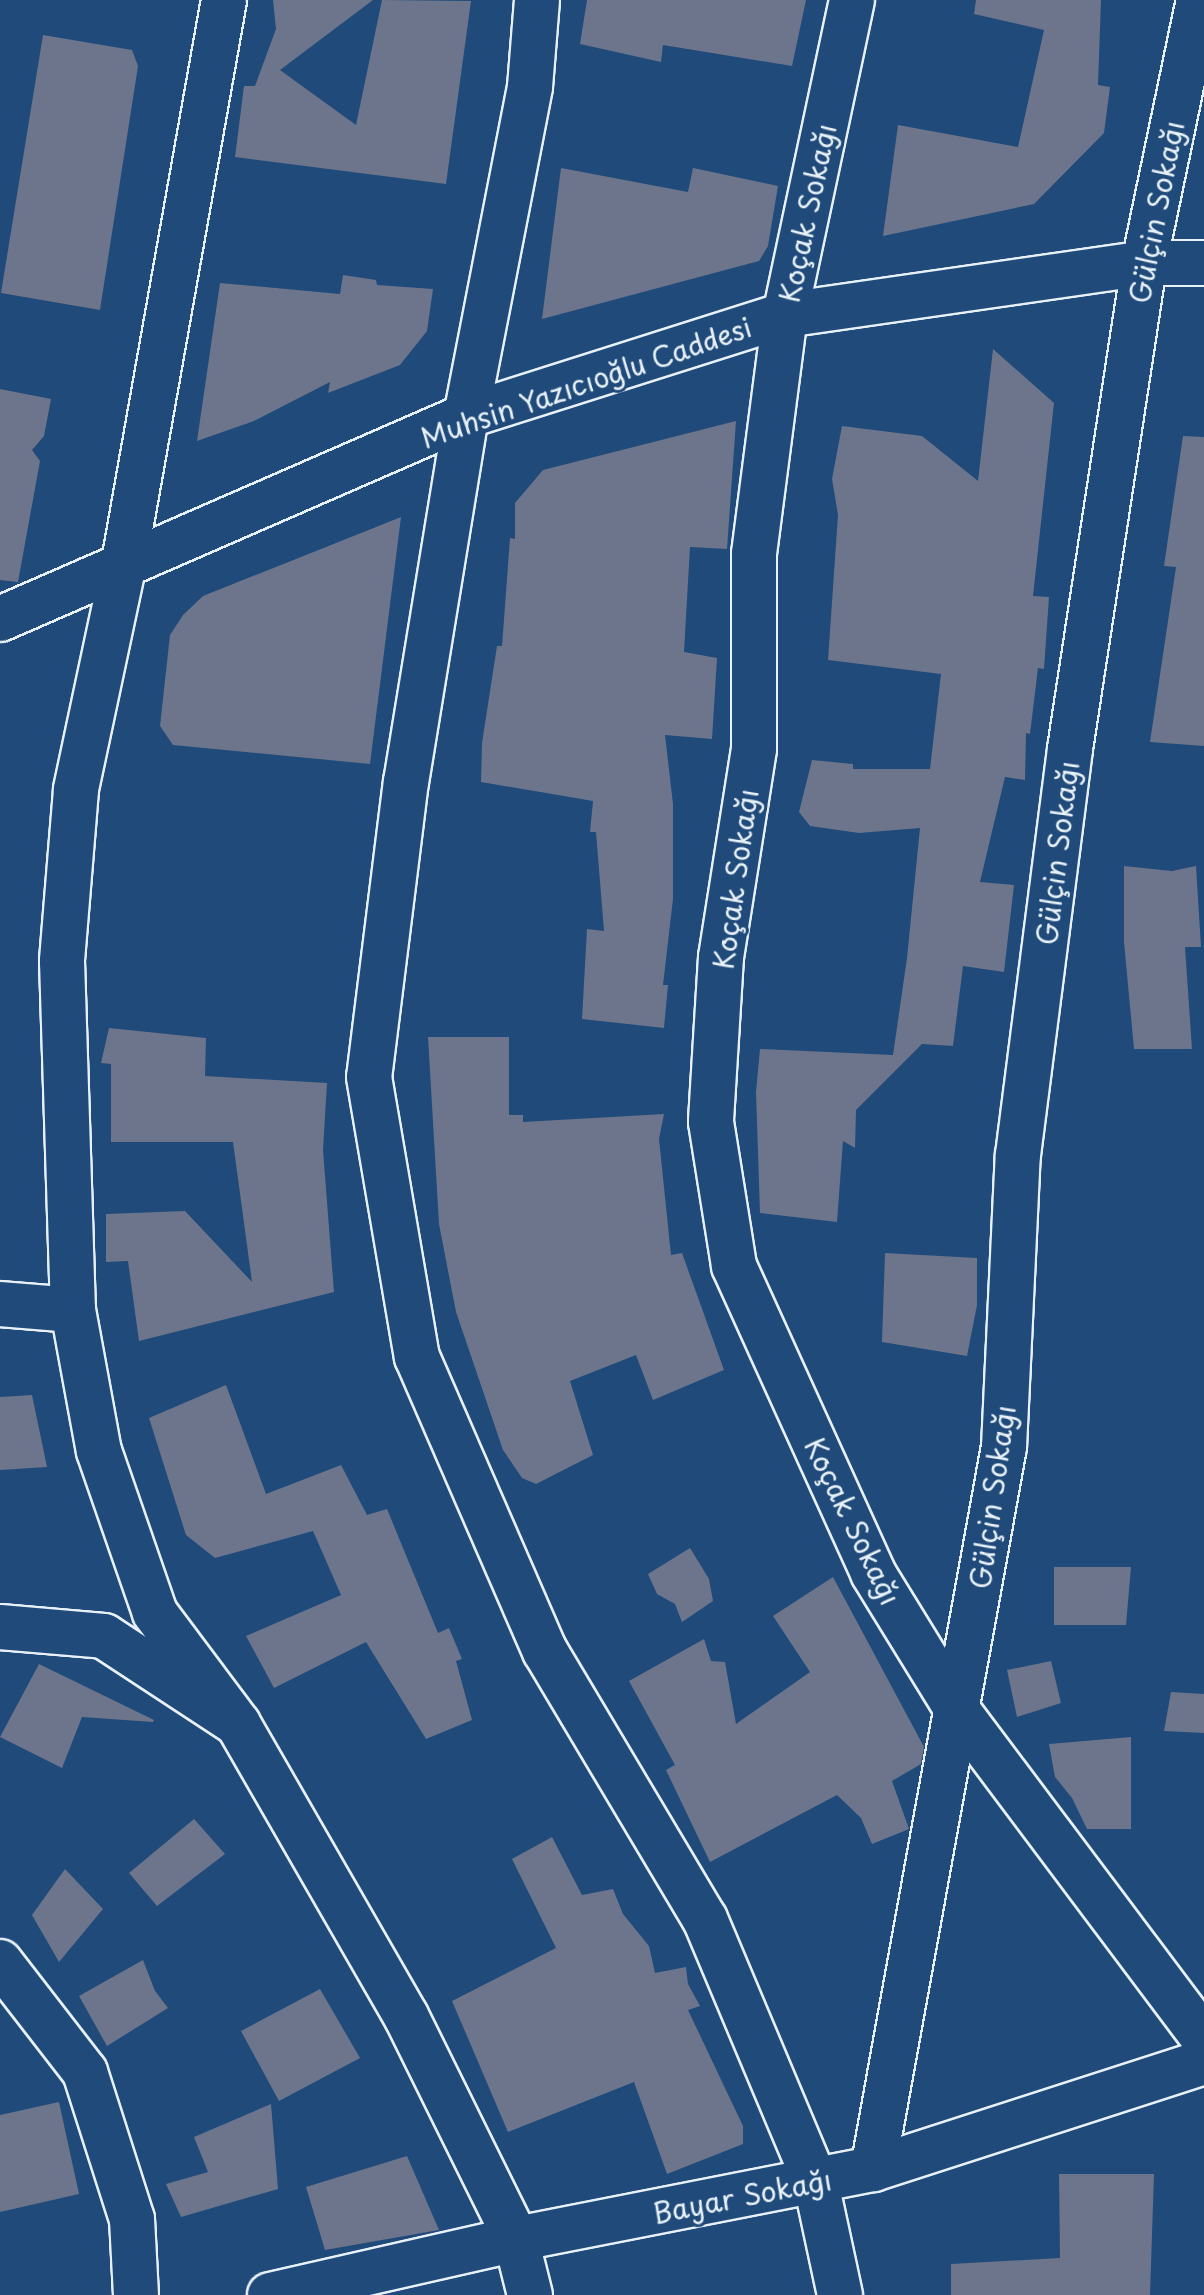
<!DOCTYPE html>
<meta charset="utf-8">
<style>
body{margin:0}
#map{position:relative;width:1204px;height:2295px;overflow:hidden;background:#1f4a7a;font-family:"Playpen Sans",sans-serif}
div>[style]{position:absolute}
.building>*{inset:0;background:#6c758b}
.roads{filter:drop-shadow(2px 0 #e8f1f8) drop-shadow(-2px 0 #e8f1f8) drop-shadow(0 2px #e8f1f8) drop-shadow(0 -2px #e8f1f8)}
.street>*{height:44px;margin:-22px;padding:0 22px;transform-origin:22px;border-radius:22px;background:#1f4a7a}
.secondary>*{height:44px;margin:-22px;padding:0 22px;transform-origin:22px;border-radius:22px;background:#1f4a7a}
span{translate:-50% -50%;white-space:nowrap;text-align:center;line-height:1.15;-webkit-text-stroke:6px #1f4a7a;paint-order:stroke}
.street-label{font-size:28px;color:#e8f1f8}
</style>
<div id="map">
<div class="building">
<i style="clip-path:polygon(273px 0,373px 0,280px 70px,356px 125px,382px 0,471px 1px,446px 184px,235px 157px,244px 86px,255px 86px,276px 29px)"></i>
<i style="clip-path:polygon(587px 0,806px 0,792px 66px,663px 45px,661px 62px,580px 44px)"></i>
<i style="clip-path:polygon(976px 0,1101px 0,1098px 85px,1110px 87px,1104px 133px,1034px 204px,883px 236px,898px 125px,1018px 147px,1044px 30px,974px 14px)"></i>
<i style="clip-path:polygon(43px 35px,132px 50px,138px 66px,100px 310px,1px 293px)"></i>
<i style="clip-path:polygon(561px 168px,688px 192px,693px 168px,778px 186px,768px 246px,759px 261px,542px 319px)"></i>
<i style="clip-path:polygon(343px 275px,376px 280px,377px 285px,433px 289px,427px 331px,400px 365px,328px 393px,330px 382px,254px 421px,197px 441px,220px 283px,340px 294px)"></i>
<i style="clip-path:polygon(993px 349px,1054px 403px,1033px 596px,1049px 597px,1044px 669px,1038px 668px,1030px 734px,1026px 733px,1025px 780px,1005px 777px,980px 882px,1014px 885px,1004px 972px,963px 966px,953px 1046px,922px 1044px,856px 1110px,855px 1148px,843px 1141px,837px 1222px,760px 1213px,756px 1092px,760px 1049px,893px 1055px,907px 958px,920px 828px,859px 833px,810px 826px,799px 812px,812px 760px,853px 764px,853px 769px,930px 769px,941px 674px,828px 660px,838px 515px,832px 479px,842px 426px,922px 436px,978px 481px)"></i>
<i style="clip-path:polygon(0 389px,51px 399px,44px 436px,32px 450px,40px 461px,18px 582px,0 580px)"></i>
<i style="clip-path:polygon(736px 421px,727px 549px,690px 547px,684px 652px,717px 658px,712px 739px,665px 735px,673px 804px,673px 899px,663px 985px,668px 985px,664px 1028px,582px 1019px,587px 929px,604px 931px,596px 832px,590px 832px,593px 801px,481px 782px,482px 743px,497px 646px,502px 646px,510px 538px,515px 539px,515px 503px,543px 470px)"></i>
<i style="clip-path:polygon(1183px 436px,1204px 437px,1204px 746px,1150px 742px,1176px 567px,1164px 566px)"></i>
<i style="clip-path:polygon(401px 517px,370px 764px,173px 745px,160px 726px,170px 635px,183px 615px,203px 596px)"></i>
<i style="clip-path:polygon(1124px 866px,1172px 871px,1196px 866px,1201px 947px,1185px 947px,1192px 1049px,1134px 1049px,1124px 942px)"></i>
<i style="clip-path:polygon(109px 1028px,206px 1038px,205px 1076px,327px 1083px,323px 1150px,334px 1292px,139px 1341px,128px 1261px,106px 1262px,106px 1214px,185px 1211px,252px 1282px,233px 1142px,111px 1142px,111px 1064px,101px 1063px)"></i>
<i style="clip-path:polygon(428px 1037px,509px 1037px,509px 1115px,523px 1115px,523px 1122px,664px 1114px,659px 1139px,671px 1255px,682px 1253px,724px 1370px,653px 1400px,636px 1355px,570px 1381px,593px 1455px,536px 1484px,522px 1478px,503px 1450px,456px 1312px,439px 1224px)"></i>
<i style="clip-path:polygon(885px 1253px,977px 1258px,977px 1305px,967px 1356px,882px 1342px)"></i>
<i style="clip-path:polygon(226px 1385px,266px 1494px,341px 1465px,367px 1515px,387px 1509px,438px 1633px,449px 1628px,462px 1659px,456px 1661px,472px 1720px,426px 1739px,366px 1642px,274px 1688px,246px 1636px,341px 1595px,313px 1531px,215px 1558px,186px 1535px,149px 1418px)"></i>
<i style="clip-path:polygon(32px 1395px,47px 1467px,0 1470px,0 1397px)"></i>
<i style="clip-path:polygon(690px 1548px,709px 1579px,713px 1601px,682px 1622px,675px 1604px,657px 1594px,648px 1574px)"></i>
<i style="clip-path:polygon(1054px 1567px,1131px 1567px,1126px 1625px,1054px 1625px)"></i>
<i style="clip-path:polygon(833px 1577px,924px 1747px,921px 1764px,892px 1781px,909px 1829px,872px 1844px,861px 1818px,837px 1795px,710px 1862px,666px 1770px,675px 1765px,629px 1681px,704px 1639px,711px 1661px,725px 1662px,736px 1724px,810px 1672px,773px 1616px)"></i>
<i style="clip-path:polygon(1051px 1661px,1061px 1703px,1017px 1717px,1007px 1670px)"></i>
<i style="clip-path:polygon(39px 1664px,154px 1720px,153px 1722px,82px 1717px,62px 1768px,0 1737px)"></i>
<i style="clip-path:polygon(1171px 1692px,1204px 1694px,1204px 1733px,1164px 1731px)"></i>
<i style="clip-path:polygon(1131px 1737px,1131px 1829px,1087px 1829px,1072px 1798px,1055px 1777px,1049px 1744px)"></i>
<i style="clip-path:polygon(194px 1819px,225px 1854px,157px 1906px,129px 1873px)"></i>
<i style="clip-path:polygon(552px 1837px,582px 1895px,613px 1889px,623px 1914px,649px 1946px,655px 1973px,686px 1967px,688px 1984px,700px 2006px,688px 2010px,743px 2126px,743px 2144px,667px 2174px,634px 2082px,508px 2132px,452px 2001px,556px 1948px,512px 1859px)"></i>
<i style="clip-path:polygon(65px 1869px,103px 1909px,59px 1962px,32px 1915px)"></i>
<i style="clip-path:polygon(143px 1960px,155px 1991px,168px 2008px,107px 2046px,79px 1996px)"></i>
<i style="clip-path:polygon(320px 1989px,360px 2058px,279px 2101px,241px 2031px)"></i>
<i style="clip-path:polygon(59px 2102px,79px 2194px,0 2212px,0 2115px)"></i>
<i style="clip-path:polygon(271px 2104px,278px 2189px,181px 2217px,166px 2184px,208px 2172px,194px 2137px)"></i>
<i style="clip-path:polygon(407px 2156px,439px 2230px,325px 2250px,306px 2187px)"></i>
<i style="clip-path:polygon(1059px 2174px,1154px 2174px,1150px 2295px,951px 2295px,951px 2264px,1060px 2258px)"></i>
</div>
<div class="roads">
<div class="street">
<i style="left:224px;top:0;width:577px;rotate:100.08deg"></i>
<i style="left:123px;top:568px;width:227px;rotate:102deg"></i>
<i style="left:76px;top:790px;width:172px;rotate:94.7deg"></i>
<i style="left:62px;top:961px;width:349px;rotate:88.2deg"></i>
<i style="left:73px;top:1310px;width:143px;rotate:79.6deg"></i>
<i style="left:99px;top:1451px;width:171px;rotate:70.9deg"></i>
<i style="left:155px;top:1613px;width:139px;rotate:53.2deg"></i>
<i style="left:537px;top:0;width:87px;rotate:94.6deg"></i>
<i style="left:530px;top:87px;width:335px;rotate:101deg"></i>
<i style="left:466px;top:416px;width:370px;rotate:99.3deg"></i>
<i style="left:406px;top:781px;width:298px;rotate:97.1deg"></i>
<i style="left:369px;top:1077px;width:284px;rotate:80.3deg"></i>
<i style="left:417px;top:1357px;width:321px;rotate:66.5deg"></i>
<i style="left:545px;top:1651px;width:312px;rotate:59.2deg"></i>
<i style="left:705px;top:1919px;width:286px;rotate:67.2deg"></i>
<i style="left:816px;top:2183px;width:115px;rotate:77.9deg"></i>
<i style="left:852px;top:0;width:322px;rotate:102deg"></i>
<i style="left:785px;top:315px;width:241px;rotate:97.4deg"></i>
<i style="left:754px;top:554px;width:195px;rotate:90deg"></i>
<i style="left:754px;top:749px;width:211px;rotate:99deg"></i>
<i style="left:721px;top:957px;width:165px;rotate:93.5deg"></i>
<i style="left:711px;top:1122px;width:146px;rotate:80.9deg"></i>
<i style="left:734px;top:1266px;width:337px;rotate:65.6deg"></i>
<i style="left:873px;top:1573px;width:162px;rotate:58.4deg"></i>
<i style="left:958px;top:1711px;width:410px;rotate:53.1deg"></i>
<i style="left:0;top:1304px;width:73px;rotate:4.7deg"></i>
<i style="left:0;top:1627px;width:104px;rotate:4.9deg"></i>
<i style="left:104px;top:1636px;width:160px;rotate:33.3deg"></i>
<i style="left:238px;top:1724px;width:337px;rotate:60.1deg"></i>
<i style="left:406px;top:2016px;width:249px;rotate:63.7deg"></i>
<i style="left:516px;top:2239px;width:58px;rotate:76deg"></i>
<i style="left:0;top:1962px;width:139px;rotate:52.3deg"></i>
<i style="left:85px;top:2072px;width:154px;rotate:72.3deg"></i>
<i style="left:132px;top:2219px;width:76px;rotate:87deg"></i>
<i style="left:873px;top:2169px;width:734px;rotate:-79.72deg"></i>
<i style="left:1004px;top:1447px;width:292px;rotate:-87.3deg"></i>
<i style="left:1018px;top:1155px;width:409px;rotate:-82.7deg"></i>
<i style="left:1070px;top:749px;width:492px;rotate:-81.3deg"></i>
<i style="left:1144px;top:263px;width:269px;rotate:-78.2deg"></i>
<i style="left:270px;top:2295px;width:252px;rotate:-12.8deg"></i>
<i style="left:516px;top:2239px;width:364px;rotate:-11.1deg"></i>
<i style="left:873px;top:2169px;width:348px;rotate:-17.9deg"></i>
</div>
<div class="secondary">
<i style="left:0;top:619px;width:508px;rotate:-23.54deg"></i>
<i style="left:466px;top:416px;width:335px;rotate:-17.6deg"></i>
<i style="left:785px;top:315px;width:363px;rotate:-8.2deg"></i>
<i style="left:1144px;top:263px;width:60px"></i>
</div>
</div>
<div class="street-label">
<span style="left:1156px;top:212px;rotate:-79deg">Gülçin Sokağı</span>
<span style="left:807px;top:213px;rotate:-78deg">Koçak Sokağı</span>
<span style="left:586px;top:382px;rotate:-19deg">Muhsin Yazıcıoğlu Caddesi</span>
<span style="left:1057px;top:853px;rotate:-83deg">Gülçin Sokağı</span>
<span style="left:735px;top:879px;rotate:-82deg">Koçak Sokağı</span>
<span style="left:992px;top:1497px;rotate:-82deg">Gülçin Sokağı</span>
<span style="left:853px;top:1521px;rotate:64deg">Koçak Sokağı</span>
<span style="left:742px;top:2196px;rotate:-11deg">Bayar Sokağı</span>
</div>
</div>
